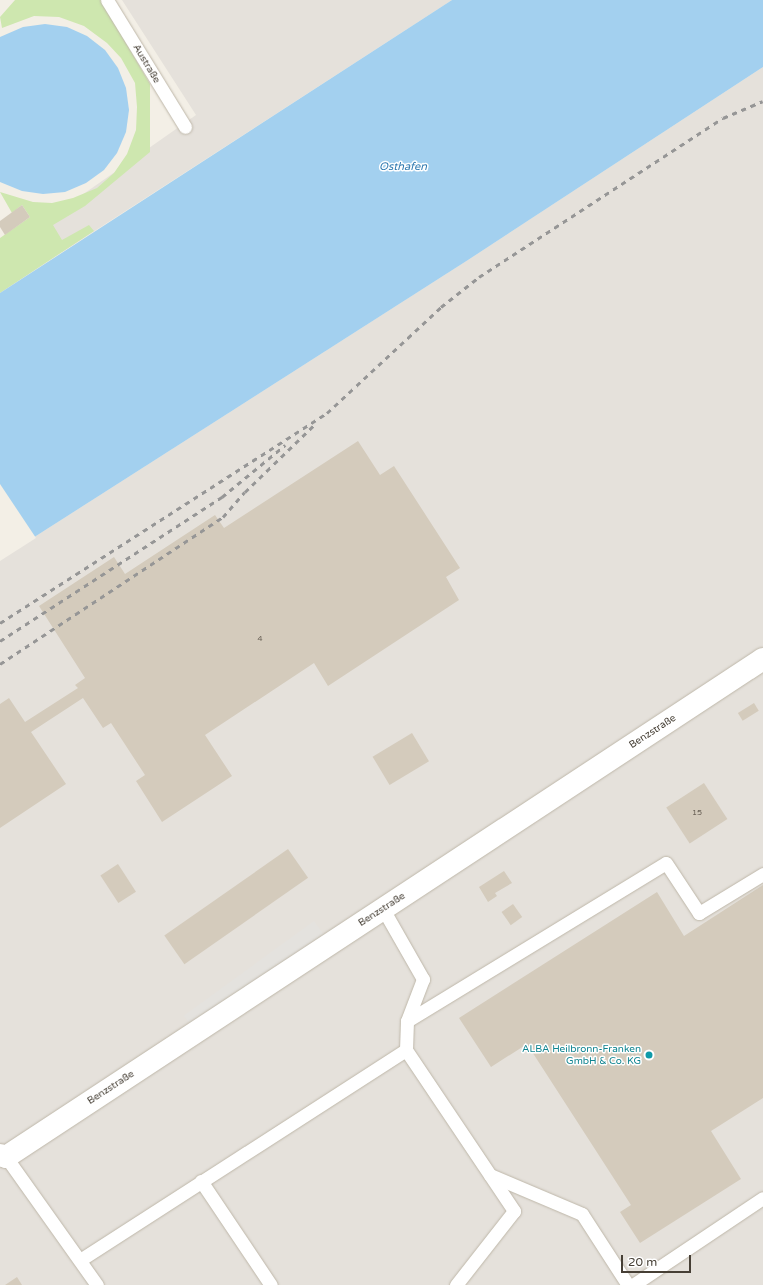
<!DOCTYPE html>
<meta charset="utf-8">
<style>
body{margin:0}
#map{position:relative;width:763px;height:1285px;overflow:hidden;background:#f3efe6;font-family:"Varela Round",sans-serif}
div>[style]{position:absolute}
.industrial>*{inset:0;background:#e5e1db}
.green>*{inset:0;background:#cee7af}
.parking>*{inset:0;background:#e4e2de;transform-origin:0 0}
.water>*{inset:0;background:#a3d0ef}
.pier>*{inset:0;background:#f3efe6}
.building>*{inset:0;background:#d4cbbc;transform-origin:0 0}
.roads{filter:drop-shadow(0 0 1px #beb7a9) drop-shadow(0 0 1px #beb7a9)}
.service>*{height:13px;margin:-6.5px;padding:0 6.5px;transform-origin:6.5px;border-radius:6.5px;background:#fff}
.minor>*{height:22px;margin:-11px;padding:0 11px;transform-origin:11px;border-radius:11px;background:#fff}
.rail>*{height:3px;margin-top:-1.5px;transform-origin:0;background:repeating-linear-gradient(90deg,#969696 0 5px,transparent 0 10px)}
.dots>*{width:11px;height:11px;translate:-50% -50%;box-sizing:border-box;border:2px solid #fff;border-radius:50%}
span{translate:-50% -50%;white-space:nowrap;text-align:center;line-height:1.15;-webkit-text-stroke:3px #fff;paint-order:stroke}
.number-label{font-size:8px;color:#6a6257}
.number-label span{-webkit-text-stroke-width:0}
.street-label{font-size:10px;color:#463f35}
.culture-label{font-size:10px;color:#0d838f}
.right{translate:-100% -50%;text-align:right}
.water-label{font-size:11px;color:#307ab0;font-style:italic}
.scale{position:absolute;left:621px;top:1255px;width:70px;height:18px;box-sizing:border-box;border:2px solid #463f35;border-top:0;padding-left:5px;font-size:12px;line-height:14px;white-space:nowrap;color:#463f35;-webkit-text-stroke:3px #fff;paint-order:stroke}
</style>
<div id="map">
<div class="industrial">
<i style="clip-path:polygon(122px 0,452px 0,62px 252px,45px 221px,196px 115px)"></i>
<i style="clip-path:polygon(763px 67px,763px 1285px,0 1285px,0 559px,468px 260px)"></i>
</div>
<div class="green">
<i style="clip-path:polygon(15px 0,101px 0,150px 84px,150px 152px,85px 206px,53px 225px,62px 240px,89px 225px,94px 231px,0 293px,0 238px,30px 217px,22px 205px,12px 213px,0 192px,33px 202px,52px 203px,73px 198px,97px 188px,114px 173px,127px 154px,136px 130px,137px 107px,135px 83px,121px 58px,107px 43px,84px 26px,59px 17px,34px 16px,2px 28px,0 17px)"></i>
</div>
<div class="parking">
<i style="left:314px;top:921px;width:17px;height:161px;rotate:54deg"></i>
</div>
<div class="water">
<i style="clip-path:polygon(452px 0,763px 0,763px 67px,468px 260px,0 559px,0 293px)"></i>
<i style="clip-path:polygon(45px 24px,67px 27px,87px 36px,105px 50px,118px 68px,126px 88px,129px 110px,126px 132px,117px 153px,104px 170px,86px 183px,65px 192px,43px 194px,22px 191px,0 182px,0 37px,23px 27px)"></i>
</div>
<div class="pier">
<i style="clip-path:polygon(0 484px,36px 538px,0 561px)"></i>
</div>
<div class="building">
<i style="clip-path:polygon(22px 205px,30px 217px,5px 235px,0 227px,0 221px)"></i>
<i style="clip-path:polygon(358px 441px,380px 475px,394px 466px,460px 568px,446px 577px,459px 600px,328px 686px,314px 663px,205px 735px,232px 776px,162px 822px,136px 781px,145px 775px,111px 723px,103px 728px,83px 698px,31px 732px,66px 784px,0 828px,0 704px,9px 698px,25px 722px,78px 688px,75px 685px,85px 678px,39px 606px,114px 557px,125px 574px,215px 515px,224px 528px)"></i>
<i style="left:754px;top:703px;width:9px;height:19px;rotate:58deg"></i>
<i style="left:412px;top:733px;width:33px;height:46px;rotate:59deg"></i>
<i style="left:704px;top:783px;width:43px;height:45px;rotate:57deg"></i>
<i style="left:288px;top:849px;width:35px;height:151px;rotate:55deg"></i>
<i style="left:118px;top:864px;width:33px;height:21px;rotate:57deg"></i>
<i style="clip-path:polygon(504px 871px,512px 883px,495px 893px,497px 896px,488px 902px,479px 887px)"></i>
<i style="clip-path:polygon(763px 885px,763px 1098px,711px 1131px,741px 1179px,640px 1243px,620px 1212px,631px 1205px,527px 1044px,491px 1067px,459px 1018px,657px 892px,684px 936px)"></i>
<i style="left:513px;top:904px;width:16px;height:14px;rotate:55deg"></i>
<i style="clip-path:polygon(17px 1277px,22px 1285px,5px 1285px)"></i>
</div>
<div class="roads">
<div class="service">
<i style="left:107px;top:0;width:149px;rotate:58.4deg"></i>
<i style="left:383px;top:909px;width:81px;rotate:60.3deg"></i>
<i style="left:423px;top:979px;width:45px;rotate:110.9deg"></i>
<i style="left:407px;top:1021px;width:29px;rotate:92deg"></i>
<i style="left:406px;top:1050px;width:194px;rotate:56.1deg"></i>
<i style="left:514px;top:1211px;width:94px;rotate:128.1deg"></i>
<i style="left:407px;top:1021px;width:303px;rotate:-31.4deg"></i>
<i style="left:666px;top:863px;width:60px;rotate:56.6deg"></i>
<i style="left:699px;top:913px;width:75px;rotate:-31.4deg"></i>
<i style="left:6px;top:1157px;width:157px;rotate:54.6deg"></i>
<i style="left:490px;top:1175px;width:100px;rotate:23deg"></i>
<i style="left:582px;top:1214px;width:85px;rotate:57.1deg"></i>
<i style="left:201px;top:1181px;width:125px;rotate:56.1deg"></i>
<i style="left:80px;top:1260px;width:388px;rotate:-32.8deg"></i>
<i style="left:633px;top:1285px;width:156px;rotate:-33.8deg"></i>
</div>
<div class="minor">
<i style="left:0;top:1155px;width:6px;rotate:18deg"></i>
<i style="left:6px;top:1157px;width:906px;rotate:-33.34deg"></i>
</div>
</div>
<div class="rail">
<i style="left:0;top:623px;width:389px;rotate:-32.7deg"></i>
<i style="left:327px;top:413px;width:156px;rotate:-42.9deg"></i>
<i style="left:441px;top:307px;width:48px;rotate:-38.3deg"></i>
<i style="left:479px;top:277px;width:291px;rotate:-33.1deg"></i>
<i style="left:723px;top:118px;width:43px;rotate:-23deg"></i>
<i style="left:0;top:641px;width:265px;rotate:-33deg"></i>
<i style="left:222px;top:497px;width:82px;rotate:-39.5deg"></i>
<i style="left:0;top:664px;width:267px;rotate:-33.4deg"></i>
<i style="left:223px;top:517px;width:33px;rotate:-49deg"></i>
<i style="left:245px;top:492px;width:95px;rotate:-44.1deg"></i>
</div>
<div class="dots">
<i style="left:649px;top:1055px;background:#0f9aa8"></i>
</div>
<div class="number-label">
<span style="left:260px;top:639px">4</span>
<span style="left:697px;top:813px">15</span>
</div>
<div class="street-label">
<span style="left:146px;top:64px;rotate:59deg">Austraße</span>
<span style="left:653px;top:732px;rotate:-33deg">Benzstraße</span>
<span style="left:382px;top:910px;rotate:-33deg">Benzstraße</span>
<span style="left:111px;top:1088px;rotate:-33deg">Benzstraße</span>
</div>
<div class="culture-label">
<span class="right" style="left:641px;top:1055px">ALBA Heilbronn-Franken<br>GmbH &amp; Co. KG</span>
</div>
<div class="water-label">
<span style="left:403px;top:167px">Osthafen</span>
</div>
<div class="scale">20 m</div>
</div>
